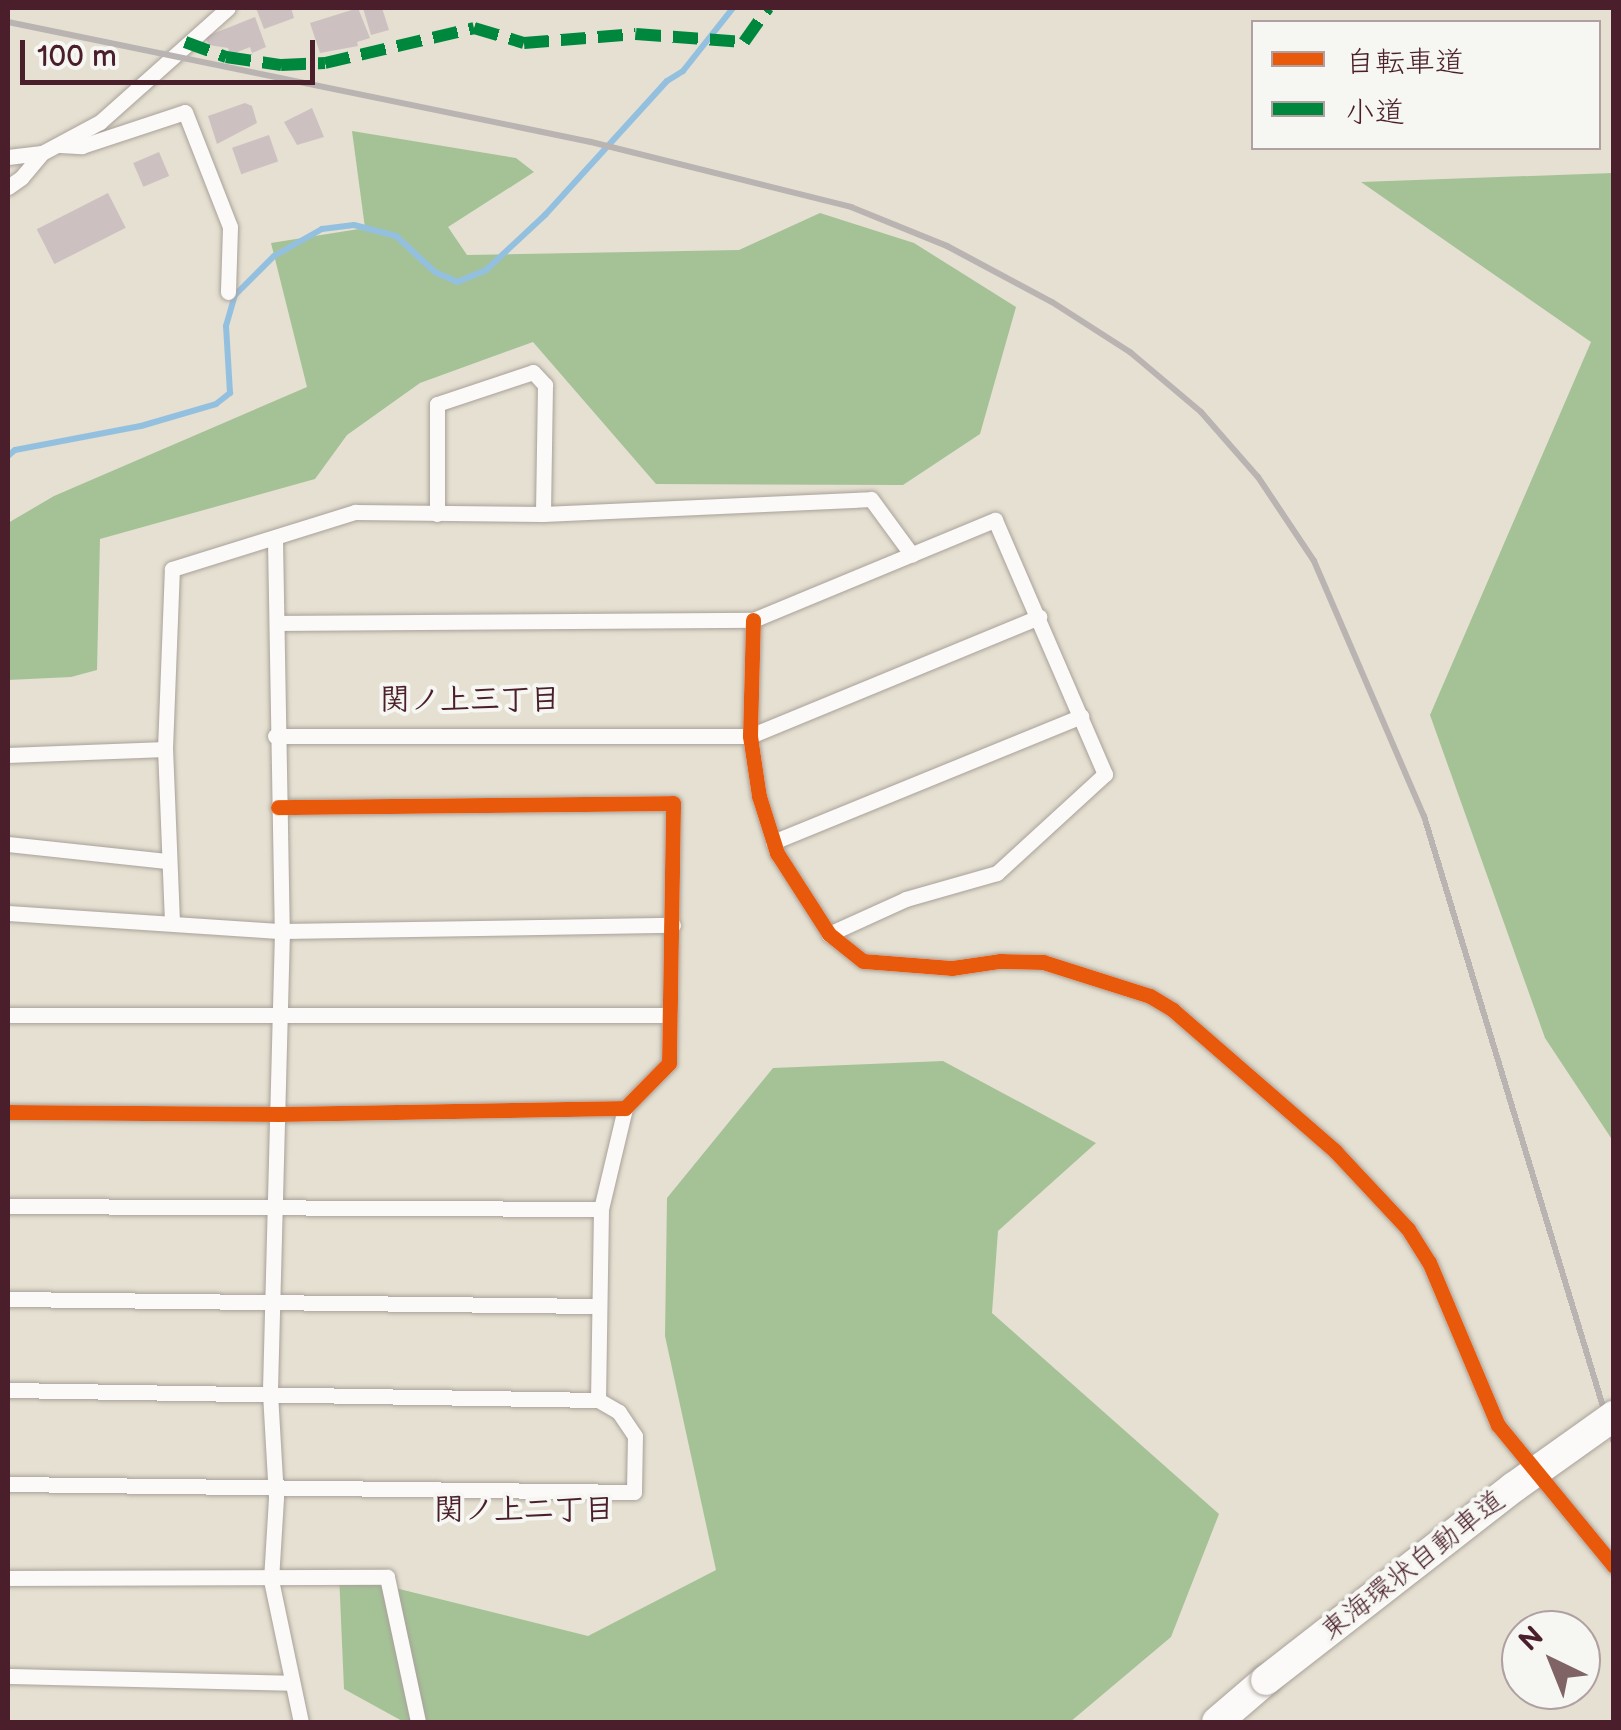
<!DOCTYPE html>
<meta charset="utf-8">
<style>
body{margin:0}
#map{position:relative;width:1621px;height:1730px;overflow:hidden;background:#e5e0d1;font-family:"Balsamiq Sans","Klee One",sans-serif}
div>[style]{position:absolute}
.forest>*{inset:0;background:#a5c297}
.stream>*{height:6px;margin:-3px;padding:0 3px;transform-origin:3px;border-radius:3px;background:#94c0e0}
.building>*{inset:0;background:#cdc0c1;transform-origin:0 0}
.roads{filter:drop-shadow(0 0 2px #a9a19a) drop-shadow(0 0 2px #a9a19a)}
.minor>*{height:15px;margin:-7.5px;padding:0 7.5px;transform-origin:7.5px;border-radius:7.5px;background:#fbfaf8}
.motorway>*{height:30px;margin:-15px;padding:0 15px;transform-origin:15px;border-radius:15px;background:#fbfaf8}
.rail>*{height:6px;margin:-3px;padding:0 3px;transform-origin:3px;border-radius:3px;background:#b9b3b2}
.bridges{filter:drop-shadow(0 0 2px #a9a19a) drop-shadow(0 0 2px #a9a19a)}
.motorway-bridge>*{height:30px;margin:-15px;padding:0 15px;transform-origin:15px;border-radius:15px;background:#fbfaf8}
.quiet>*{height:12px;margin-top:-6px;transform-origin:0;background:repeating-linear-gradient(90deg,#00873e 0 25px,transparent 0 37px)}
.cycleway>*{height:15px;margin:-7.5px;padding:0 7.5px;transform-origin:7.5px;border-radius:7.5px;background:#e8590c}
span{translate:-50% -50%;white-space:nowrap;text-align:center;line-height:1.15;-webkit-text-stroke:8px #f6f6f2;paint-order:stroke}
.street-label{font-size:28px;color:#4a1f2b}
.neighbourhood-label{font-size:30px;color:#4a1f2b;font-weight:700}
.frame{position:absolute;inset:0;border:10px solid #4a1f2b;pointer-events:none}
.legend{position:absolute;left:1251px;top:20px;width:350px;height:130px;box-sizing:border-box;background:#f6f6f2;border:2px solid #b1a0a2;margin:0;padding:12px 18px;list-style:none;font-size:30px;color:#4a1f2b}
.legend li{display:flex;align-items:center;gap:20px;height:50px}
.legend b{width:50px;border:2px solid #b1a0a2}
.north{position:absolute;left:1501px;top:1610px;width:100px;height:100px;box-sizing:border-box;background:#f6f6f2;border:2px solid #b1a0a2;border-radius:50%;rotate:317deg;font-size:28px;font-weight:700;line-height:40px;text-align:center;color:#4a1f2b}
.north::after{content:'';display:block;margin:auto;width:35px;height:45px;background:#806365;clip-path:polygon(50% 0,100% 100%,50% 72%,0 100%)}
.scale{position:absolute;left:20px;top:40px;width:295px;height:45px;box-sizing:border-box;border:5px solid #4a1f2b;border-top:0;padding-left:12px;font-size:30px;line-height:35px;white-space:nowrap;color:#4a1f2b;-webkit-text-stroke:8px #f6f6f2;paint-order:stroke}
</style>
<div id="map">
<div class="forest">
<i style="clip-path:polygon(352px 131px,516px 158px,534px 172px,448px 227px,467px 255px,739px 250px,820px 213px,914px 243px,1016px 307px,980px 434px,903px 485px,656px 484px,533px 342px,420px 383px,347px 435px,315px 479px,100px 539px,97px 670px,71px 677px,8px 680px,8px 523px,54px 496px,307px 387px,271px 243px,365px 228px)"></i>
<i style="clip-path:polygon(1613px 173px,1614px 173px,1613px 1141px,1545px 1038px,1430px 715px,1591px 342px,1361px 182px)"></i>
<i style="clip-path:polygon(943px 1061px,1096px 1143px,998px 1231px,992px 1313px,1219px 1514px,1171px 1637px,1070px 1722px,404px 1722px,344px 1689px,339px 1574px,588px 1636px,716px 1570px,665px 1336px,667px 1198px,773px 1068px)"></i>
</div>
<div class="stream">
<i style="left:8px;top:456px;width:9px;rotate:-41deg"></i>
<i style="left:15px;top:450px;width:128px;rotate:-10.8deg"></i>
<i style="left:141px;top:426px;width:78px;rotate:-16.3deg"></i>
<i style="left:216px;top:404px;width:18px;rotate:-38deg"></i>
<i style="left:230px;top:393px;width:67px;rotate:-93.4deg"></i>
<i style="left:226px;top:326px;width:32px;rotate:-74deg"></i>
<i style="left:235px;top:295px;width:55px;rotate:-45deg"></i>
<i style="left:274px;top:256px;width:55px;rotate:-29.4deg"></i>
<i style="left:322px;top:229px;width:32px;rotate:-7deg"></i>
<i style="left:354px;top:225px;width:43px;rotate:14.7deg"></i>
<i style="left:396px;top:236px;width:53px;rotate:42.7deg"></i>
<i style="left:435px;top:272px;width:24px;rotate:24deg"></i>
<i style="left:457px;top:282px;width:31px;rotate:-22deg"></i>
<i style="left:486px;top:270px;width:81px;rotate:-43deg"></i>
<i style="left:545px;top:215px;width:181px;rotate:-47.7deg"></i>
<i style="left:667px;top:81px;width:19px;rotate:-32deg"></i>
<i style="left:683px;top:71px;width:80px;rotate:-51.6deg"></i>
</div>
<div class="building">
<i style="clip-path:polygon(256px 8px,291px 8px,294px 18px,264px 29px)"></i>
<i style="clip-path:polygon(358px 8px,370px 38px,357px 42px,358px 46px,320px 53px,310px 23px)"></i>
<i style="clip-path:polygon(363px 8px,382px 8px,389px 30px,371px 35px)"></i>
<i style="clip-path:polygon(255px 17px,266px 47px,252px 53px,250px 47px,230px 55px,228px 48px,209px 45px,205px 37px)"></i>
<i style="clip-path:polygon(245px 103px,252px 106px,257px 123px,217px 144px,208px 116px)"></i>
<i style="clip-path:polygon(312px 108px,324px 137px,297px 145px,284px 122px)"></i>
<i style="left:269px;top:135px;width:28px;height:39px;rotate:71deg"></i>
<i style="left:159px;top:152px;width:26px;height:28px;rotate:67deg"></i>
<i style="left:108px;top:193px;width:39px;height:80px;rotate:63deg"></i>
</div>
<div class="roads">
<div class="minor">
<i style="left:60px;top:145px;width:22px;rotate:3deg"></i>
<i style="left:82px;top:146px;width:108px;rotate:-18.3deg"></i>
<i style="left:185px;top:112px;width:123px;rotate:68.6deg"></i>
<i style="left:230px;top:227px;width:65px;rotate:91.8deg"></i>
<i style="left:8px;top:157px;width:34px;rotate:-7deg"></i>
<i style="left:42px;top:153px;width:66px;rotate:-28.1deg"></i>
<i style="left:100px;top:122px;width:171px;rotate:-41.7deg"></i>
<i style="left:8px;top:187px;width:16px;rotate:-35deg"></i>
<i style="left:21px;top:178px;width:33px;rotate:-50deg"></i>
<i style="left:437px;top:514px;width:110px;rotate:-90deg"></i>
<i style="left:437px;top:404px;width:101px;rotate:-18.4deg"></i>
<i style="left:533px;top:372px;width:18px;rotate:47deg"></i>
<i style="left:545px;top:385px;width:129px;rotate:90.9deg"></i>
<i style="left:275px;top:540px;width:391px;rotate:89deg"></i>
<i style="left:282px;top:931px;width:462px;rotate:91.5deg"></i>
<i style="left:270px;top:1393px;width:105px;rotate:86.7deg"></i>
<i style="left:276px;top:1498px;width:82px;rotate:93.5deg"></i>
<i style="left:271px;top:1580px;width:145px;rotate:78.1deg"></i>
<i style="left:753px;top:620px;width:116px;rotate:91.5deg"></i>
<i style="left:750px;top:736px;width:61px;rotate:81.5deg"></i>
<i style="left:759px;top:796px;width:60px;rotate:72.5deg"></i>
<i style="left:777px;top:853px;width:96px;rotate:57.3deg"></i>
<i style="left:829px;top:934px;width:43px;rotate:38.5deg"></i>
<i style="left:863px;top:961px;width:89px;rotate:4.5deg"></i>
<i style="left:952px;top:968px;width:49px;rotate:-8.3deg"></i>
<i style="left:1000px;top:961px;width:43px;rotate:1.3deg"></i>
<i style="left:1043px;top:962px;width:112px;rotate:17.6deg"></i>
<i style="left:1150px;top:996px;width:27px;rotate:31deg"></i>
<i style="left:1173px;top:1010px;width:215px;rotate:41deg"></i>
<i style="left:1335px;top:1151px;width:107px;rotate:46.9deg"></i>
<i style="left:1408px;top:1229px;width:39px;rotate:58deg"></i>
<i style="left:1429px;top:1262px;width:177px;rotate:67.1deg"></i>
<i style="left:1498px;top:1425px;width:183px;rotate:50.6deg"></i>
<i style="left:279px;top:623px;width:474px;rotate:-0.4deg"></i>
<i style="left:753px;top:620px;width:262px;rotate:-22.5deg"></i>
<i style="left:995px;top:520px;width:277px;rotate:66.6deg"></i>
<i style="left:1105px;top:774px;width:147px;rotate:137.5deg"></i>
<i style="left:997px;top:873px;width:95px;rotate:164.1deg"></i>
<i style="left:906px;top:899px;width:85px;rotate:155.6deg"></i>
<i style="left:275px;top:736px;width:475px"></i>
<i style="left:750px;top:736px;width:313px;rotate:-22.4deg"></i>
<i style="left:8px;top:755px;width:157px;rotate:-2.2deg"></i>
<i style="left:773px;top:842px;width:333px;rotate:-22.2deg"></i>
<i style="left:8px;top:844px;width:159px;rotate:6.1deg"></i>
<i style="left:8px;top:913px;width:275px;rotate:3.8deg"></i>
<i style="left:282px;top:931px;width:391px;rotate:-0.9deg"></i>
<i style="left:172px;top:922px;width:173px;rotate:-92.3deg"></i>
<i style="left:165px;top:749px;width:180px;rotate:-87.8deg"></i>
<i style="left:172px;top:569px;width:192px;rotate:-17.3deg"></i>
<i style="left:355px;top:512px;width:188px;rotate:0.6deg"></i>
<i style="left:543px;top:514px;width:328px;rotate:-2.6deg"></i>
<i style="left:871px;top:499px;width:69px;rotate:53.8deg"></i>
<i style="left:8px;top:1015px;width:662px"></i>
<i style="left:8px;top:1112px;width:272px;rotate:0.4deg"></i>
<i style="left:280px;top:1114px;width:345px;rotate:-1deg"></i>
<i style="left:625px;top:1108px;width:63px;rotate:-45.6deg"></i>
<i style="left:669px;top:1063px;width:260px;rotate:-89.1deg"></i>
<i style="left:673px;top:803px;width:395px;rotate:179.4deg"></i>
<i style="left:8px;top:1206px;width:593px;rotate:0.29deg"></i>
<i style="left:8px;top:1299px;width:589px;rotate:0.68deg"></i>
<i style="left:8px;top:1390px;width:590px;rotate:0.97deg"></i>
<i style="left:598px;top:1400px;width:191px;rotate:-89.1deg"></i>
<i style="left:601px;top:1209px;width:104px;rotate:-76.6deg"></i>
<i style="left:8px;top:1484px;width:626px;rotate:0.73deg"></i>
<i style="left:634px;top:1492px;width:56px;rotate:-89deg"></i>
<i style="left:635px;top:1436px;width:29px;rotate:-124deg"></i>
<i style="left:619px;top:1412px;width:24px;rotate:-150deg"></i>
<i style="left:8px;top:1578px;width:379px;rotate:-0.2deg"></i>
<i style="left:387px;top:1577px;width:148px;rotate:77.9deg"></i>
<i style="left:8px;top:1676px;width:284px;rotate:1.4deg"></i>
</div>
<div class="motorway">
<i style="left:1217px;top:1722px;width:65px;rotate:-40.6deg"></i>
</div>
</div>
<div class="rail">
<i style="left:8px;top:22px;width:595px;rotate:11.63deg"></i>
<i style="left:591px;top:142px;width:268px;rotate:14deg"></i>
<i style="left:851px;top:207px;width:104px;rotate:22.1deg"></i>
<i style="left:947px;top:246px;width:119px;rotate:28.1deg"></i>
<i style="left:1052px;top:302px;width:93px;rotate:32.7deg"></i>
<i style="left:1130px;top:352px;width:93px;rotate:40.2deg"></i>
<i style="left:1201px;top:412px;width:86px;rotate:48.8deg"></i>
<i style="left:1258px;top:477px;width:101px;rotate:56.3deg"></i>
<i style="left:1314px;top:561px;width:278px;rotate:66.7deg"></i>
<i style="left:1424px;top:816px;width:655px;rotate:73.14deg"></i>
</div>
<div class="bridges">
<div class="motorway-bridge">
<i style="left:1266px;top:1680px;width:314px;rotate:-37.9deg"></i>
<i style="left:1514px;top:1487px;width:123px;rotate:-35.4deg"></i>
</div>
</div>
<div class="quiet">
<i style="left:185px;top:42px;width:44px;rotate:20.1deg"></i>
<i style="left:226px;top:57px;width:56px;rotate:8.3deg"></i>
<i style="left:281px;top:65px;width:44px;rotate:-2.6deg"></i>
<i style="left:325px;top:63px;width:153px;rotate:-13.2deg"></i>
<i style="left:474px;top:28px;width:52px;rotate:16.7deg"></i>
<i style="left:524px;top:43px;width:112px;rotate:-4.6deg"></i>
<i style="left:636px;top:34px;width:108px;rotate:4.2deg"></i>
<i style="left:744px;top:42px;width:42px;rotate:-54.8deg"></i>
</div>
<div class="cycleway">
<i style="left:753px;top:620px;width:116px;rotate:91.5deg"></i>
<i style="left:750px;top:736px;width:61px;rotate:81.5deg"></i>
<i style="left:759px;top:796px;width:60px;rotate:72.5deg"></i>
<i style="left:777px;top:853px;width:96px;rotate:57.3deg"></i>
<i style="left:829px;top:934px;width:43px;rotate:38.5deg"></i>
<i style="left:863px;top:961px;width:89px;rotate:4.5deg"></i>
<i style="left:952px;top:968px;width:49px;rotate:-8.3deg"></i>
<i style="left:1000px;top:961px;width:43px;rotate:1.3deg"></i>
<i style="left:1043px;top:962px;width:112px;rotate:17.6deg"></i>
<i style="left:1150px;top:996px;width:27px;rotate:31deg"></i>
<i style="left:1173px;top:1010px;width:215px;rotate:41deg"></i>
<i style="left:1335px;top:1151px;width:107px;rotate:46.9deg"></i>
<i style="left:1408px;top:1229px;width:39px;rotate:58deg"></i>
<i style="left:1429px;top:1262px;width:177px;rotate:67.1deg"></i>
<i style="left:1498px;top:1425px;width:183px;rotate:50.6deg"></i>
<i style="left:8px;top:1112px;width:272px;rotate:0.4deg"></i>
<i style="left:280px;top:1114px;width:345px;rotate:-1deg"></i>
<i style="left:625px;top:1108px;width:63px;rotate:-45.6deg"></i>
<i style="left:669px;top:1063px;width:260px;rotate:-89.1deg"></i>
<i style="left:673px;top:803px;width:395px;rotate:179.4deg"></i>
</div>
<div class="street-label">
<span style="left:1413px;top:1566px;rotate:-38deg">東海環状自動車道</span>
</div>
<div class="neighbourhood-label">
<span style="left:470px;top:700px">関ノ上三丁目</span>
<span style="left:524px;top:1510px">関ノ上二丁目</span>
</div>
<div class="frame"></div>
<ul class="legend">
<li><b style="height:12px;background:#e8590c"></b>自転車道</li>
<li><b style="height:12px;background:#00873e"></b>小道</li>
</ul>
<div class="north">N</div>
<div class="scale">100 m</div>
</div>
